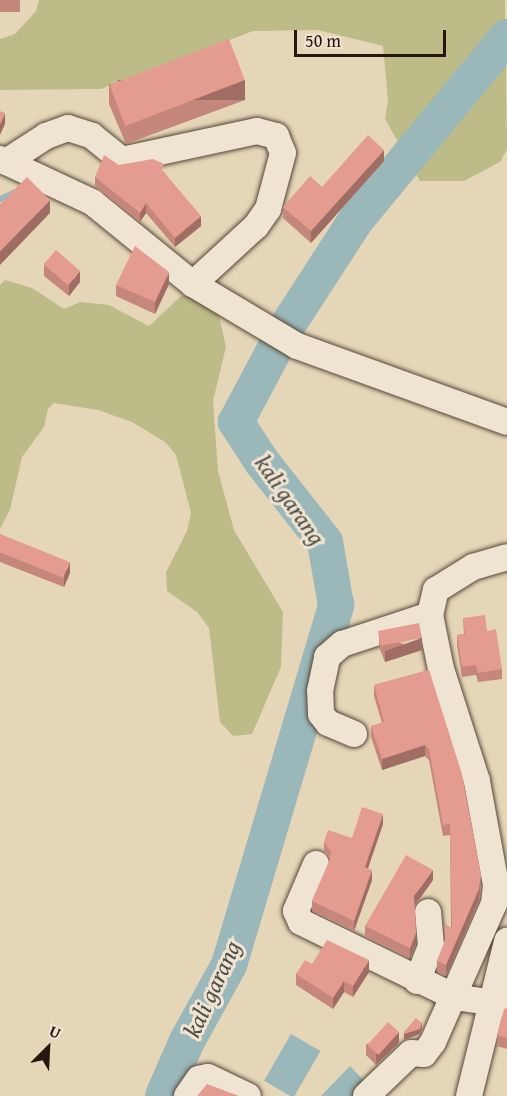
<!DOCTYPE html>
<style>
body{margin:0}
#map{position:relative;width:507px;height:1096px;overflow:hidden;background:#e6d6b8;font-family:"Gentium Book Plus",serif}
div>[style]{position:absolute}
.green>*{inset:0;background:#bdbc89}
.water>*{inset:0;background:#9ab7b9;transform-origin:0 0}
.stream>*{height:6px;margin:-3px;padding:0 3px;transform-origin:3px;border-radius:3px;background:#9ab7b9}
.river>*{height:36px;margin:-18px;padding:0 18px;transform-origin:18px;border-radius:18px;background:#9ab7b9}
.roads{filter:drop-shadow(0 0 2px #564737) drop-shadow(0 0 2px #564737)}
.minor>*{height:26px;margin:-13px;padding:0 13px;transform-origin:13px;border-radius:13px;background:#efe4d1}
.wall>*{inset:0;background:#c5867c;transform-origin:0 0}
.shaded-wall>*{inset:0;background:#a06d65;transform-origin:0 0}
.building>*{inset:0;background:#e59c90;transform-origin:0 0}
span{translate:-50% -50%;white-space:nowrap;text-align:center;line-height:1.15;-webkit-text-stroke:6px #efe4d1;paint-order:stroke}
.water-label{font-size:24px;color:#4f4f49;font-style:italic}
.north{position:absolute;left:18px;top:1018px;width:60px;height:60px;-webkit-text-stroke:4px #efe4d1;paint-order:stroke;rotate:24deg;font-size:16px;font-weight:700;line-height:24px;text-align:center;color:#26170c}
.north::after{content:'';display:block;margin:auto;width:21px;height:27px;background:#26170c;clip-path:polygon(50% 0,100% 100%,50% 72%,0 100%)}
.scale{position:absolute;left:294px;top:30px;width:152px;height:27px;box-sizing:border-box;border:3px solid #26170c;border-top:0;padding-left:8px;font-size:18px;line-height:21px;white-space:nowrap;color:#26170c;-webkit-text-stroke:4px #efe4d1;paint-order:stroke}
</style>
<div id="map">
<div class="green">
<i style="clip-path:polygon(39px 0,505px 0,507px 149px,500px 162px,464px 181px,420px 181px,385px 119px,388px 101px,383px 46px,318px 30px,253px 31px,101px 89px,0 90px,0 39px,15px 34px,36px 11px)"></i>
<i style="clip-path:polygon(5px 280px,32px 288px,64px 309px,80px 302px,109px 305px,149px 326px,181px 296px,190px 295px,218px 311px,226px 347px,213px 401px,218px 471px,234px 530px,283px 612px,281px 667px,252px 734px,233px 736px,220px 722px,209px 628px,197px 612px,167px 591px,166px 572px,187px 531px,191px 513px,176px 455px,165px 442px,132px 422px,98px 410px,54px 403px,48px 409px,44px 427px,22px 457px,10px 510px,0 529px,0 285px)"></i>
</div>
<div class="water">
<i style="left:291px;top:1034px;width:34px;height:54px;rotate:30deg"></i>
<i style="clip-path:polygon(350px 1066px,369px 1086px,354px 1096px,321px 1096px)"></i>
</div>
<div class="stream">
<i style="left:0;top:199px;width:17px;rotate:-24deg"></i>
</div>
<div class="river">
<i style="left:163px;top:1096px;width:60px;rotate:-66.4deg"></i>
<i style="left:187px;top:1041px;width:87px;rotate:-61.1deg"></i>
<i style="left:229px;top:965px;width:376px;rotate:-73.4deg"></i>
<i style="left:336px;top:605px;width:64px;rotate:-99.9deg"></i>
<i style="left:325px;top:542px;width:102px;rotate:-128.2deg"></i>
<i style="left:262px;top:462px;width:48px;rotate:-123deg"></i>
<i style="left:236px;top:422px;width:106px;rotate:-62deg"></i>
<i style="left:286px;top:328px;width:129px;rotate:-57.1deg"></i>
<i style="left:356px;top:220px;width:237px;rotate:-50.5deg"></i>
</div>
<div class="roads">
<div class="minor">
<i style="left:0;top:159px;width:102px;rotate:25.1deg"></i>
<i style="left:92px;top:202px;width:130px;rotate:39.1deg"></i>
<i style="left:193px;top:284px;width:121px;rotate:30.8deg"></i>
<i style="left:297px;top:346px;width:223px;rotate:19.9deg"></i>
<i style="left:6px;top:162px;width:48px;rotate:-33deg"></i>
<i style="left:46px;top:136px;width:23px;rotate:-20deg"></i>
<i style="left:68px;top:128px;width:25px;rotate:18deg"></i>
<i style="left:92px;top:136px;width:38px;rotate:39deg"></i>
<i style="left:122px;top:160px;width:138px;rotate:-12.1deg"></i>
<i style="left:257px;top:131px;width:20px;rotate:15deg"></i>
<i style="left:276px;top:136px;width:18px;rotate:68deg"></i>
<i style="left:283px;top:153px;width:58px;rotate:105deg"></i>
<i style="left:268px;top:209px;width:21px;rotate:125deg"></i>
<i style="left:256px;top:226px;width:86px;rotate:137.4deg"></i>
<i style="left:354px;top:734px;width:28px;rotate:-157deg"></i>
<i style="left:328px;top:723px;width:11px;rotate:-128deg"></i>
<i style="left:321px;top:714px;width:23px;rotate:-92deg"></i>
<i style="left:320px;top:691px;width:35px;rotate:-78deg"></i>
<i style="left:327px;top:657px;width:20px;rotate:-41deg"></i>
<i style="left:342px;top:644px;width:93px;rotate:-18.2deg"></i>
<i style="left:316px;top:864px;width:51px;rotate:113.1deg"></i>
<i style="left:296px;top:911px;width:12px;rotate:66deg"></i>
<i style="left:301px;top:922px;width:171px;rotate:26deg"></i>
<i style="left:455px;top:997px;width:53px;rotate:8.7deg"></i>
<i style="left:417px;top:981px;width:38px;rotate:-68deg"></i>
<i style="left:431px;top:946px;width:34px;rotate:-95deg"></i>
<i style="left:187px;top:1096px;width:21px;rotate:-55deg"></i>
<i style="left:199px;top:1079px;width:9px;rotate:-13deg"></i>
<i style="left:208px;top:1077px;width:44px;rotate:25.4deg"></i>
<i style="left:366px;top:1096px;width:62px;rotate:-43.7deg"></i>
<i style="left:411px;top:1053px;width:13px;rotate:4deg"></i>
<i style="left:424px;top:1054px;width:15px;rotate:-53deg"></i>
<i style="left:433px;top:1042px;width:151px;rotate:-66.2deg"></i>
<i style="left:494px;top:904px;width:19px;rotate:-84deg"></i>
<i style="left:496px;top:885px;width:106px;rotate:-100.4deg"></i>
<i style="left:477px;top:781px;width:118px;rotate:-107.8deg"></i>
<i style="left:441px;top:669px;width:55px;rotate:-101.5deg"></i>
<i style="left:430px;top:615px;width:26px;rotate:-77deg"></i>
<i style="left:436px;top:590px;width:44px;rotate:-31.9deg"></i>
<i style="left:473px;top:567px;width:35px;rotate:-16deg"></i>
<i style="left:469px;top:1096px;width:160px;rotate:-76.2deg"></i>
</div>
</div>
<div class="wall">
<i style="left:0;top:0;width:20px;height:12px"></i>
<i style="clip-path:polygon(109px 84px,245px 100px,126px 144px,109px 104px)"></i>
<i style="clip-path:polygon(384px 161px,311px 243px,283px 218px,283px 207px,322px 187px)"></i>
<i style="clip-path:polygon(119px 165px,164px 172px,201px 226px,175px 247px,146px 213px,140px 222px,95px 187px,95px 177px)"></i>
<i style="clip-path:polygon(44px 265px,80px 282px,69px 296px,44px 276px)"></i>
<i style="clip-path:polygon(169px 284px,155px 314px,116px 296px,116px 285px)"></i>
<i style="clip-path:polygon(0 534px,70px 573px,64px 587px,0 562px)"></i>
<i style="clip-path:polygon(463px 618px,487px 631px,502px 669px,502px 679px,478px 682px,476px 675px,462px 677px,457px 645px,457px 635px,464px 634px)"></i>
<i style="clip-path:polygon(379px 636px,422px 650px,385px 662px,379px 647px)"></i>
<i style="clip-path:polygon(429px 670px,481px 886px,479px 900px,446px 976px,437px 972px,437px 961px,451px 928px,450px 835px,443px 836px,429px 760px,425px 756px,382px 770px,371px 737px,371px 726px,382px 723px,374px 696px,374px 685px)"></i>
<i style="clip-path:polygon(383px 824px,368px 868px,372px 880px,354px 931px,312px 911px,312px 901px,330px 860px,324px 852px,324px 842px,352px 838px)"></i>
<i style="clip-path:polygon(433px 880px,415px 906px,416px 944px,410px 958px,365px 937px,365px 926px)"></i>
<i style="clip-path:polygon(312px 964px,369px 972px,353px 997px,344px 992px,333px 1009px,296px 985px,296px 974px)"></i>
<i style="clip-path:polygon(507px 1008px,507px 1049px,497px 1046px,497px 1035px)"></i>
<i style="clip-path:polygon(399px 1043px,376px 1065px,366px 1055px,366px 1044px)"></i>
</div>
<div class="shaded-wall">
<i style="left:245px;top:80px;width:20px;height:127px;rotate:90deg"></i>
<i style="clip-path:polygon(5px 113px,5px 124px,0 135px,0 124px)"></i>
<i style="clip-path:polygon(384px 150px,384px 161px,311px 243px,311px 231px)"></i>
<i style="clip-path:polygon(50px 200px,50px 213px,0 265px,0 251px)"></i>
<i style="clip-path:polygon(146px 203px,146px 213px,140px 222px,140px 213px)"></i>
<i style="clip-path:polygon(201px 216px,201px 226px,175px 247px,175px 238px)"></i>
<i style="clip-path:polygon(80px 271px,80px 282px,69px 296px,69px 285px)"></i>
<i style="clip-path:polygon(169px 272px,169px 284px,155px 314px,155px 302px)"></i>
<i style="clip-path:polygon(70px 562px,70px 573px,64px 587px,64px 576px)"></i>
<i style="clip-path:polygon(422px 638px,422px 650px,385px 662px,385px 651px)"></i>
<i style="clip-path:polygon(425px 745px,425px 756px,382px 770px,382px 759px)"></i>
<i style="clip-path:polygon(383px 814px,383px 824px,365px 877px,365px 867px)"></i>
<i style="clip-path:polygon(372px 870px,372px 880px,354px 931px,354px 921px)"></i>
<i style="clip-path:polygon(433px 870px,433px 880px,414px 906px,414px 896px)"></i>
<i style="clip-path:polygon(481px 875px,479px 900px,446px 976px,446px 965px)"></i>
<i style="clip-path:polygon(416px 933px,416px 944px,410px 958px,410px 948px)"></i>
<i style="clip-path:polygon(369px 960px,369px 972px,353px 997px,353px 986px)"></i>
<i style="clip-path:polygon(344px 981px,344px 992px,333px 1009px,333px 998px)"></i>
<i style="clip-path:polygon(422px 1023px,422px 1029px,420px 1034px,404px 1040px,404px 1034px)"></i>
<i style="clip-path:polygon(399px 1032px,399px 1043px,376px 1065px,376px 1054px)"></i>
</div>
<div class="building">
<i style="left:229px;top:39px;width:44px;height:128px;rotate:69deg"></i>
<i style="clip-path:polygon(0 111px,5px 113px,0 124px)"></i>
<i style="clip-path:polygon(368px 135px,384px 150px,311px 231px,283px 207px,310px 176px,322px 187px)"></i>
<i style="clip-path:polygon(104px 155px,119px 165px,153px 159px,164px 164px,162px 170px,201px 216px,175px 238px,146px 203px,140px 213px,95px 177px)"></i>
<i style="clip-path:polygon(27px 177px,50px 200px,0 251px,0 204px)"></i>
<i style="clip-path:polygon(135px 246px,169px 272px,155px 302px,116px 285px)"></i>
<i style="left:56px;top:250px;width:32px;height:19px;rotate:41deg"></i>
<i style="left:0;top:534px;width:75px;height:17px;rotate:22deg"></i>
<i style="clip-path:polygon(485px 615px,487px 631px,496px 629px,502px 669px,478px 673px,476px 665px,462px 667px,457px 635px,465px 634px,463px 618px)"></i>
<i style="left:419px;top:623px;width:15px;height:42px;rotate:79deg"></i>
<i style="clip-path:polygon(429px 670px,462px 774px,481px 875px,479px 889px,446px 965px,437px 961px,445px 940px,445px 924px,452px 928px,450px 824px,443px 825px,429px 749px,425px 745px,382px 759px,371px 726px,384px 722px,374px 685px)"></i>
<i style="clip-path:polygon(362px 807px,383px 814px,365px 867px,372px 870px,354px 921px,312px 901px,330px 859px,331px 852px,324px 842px,328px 830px,352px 838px)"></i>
<i style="clip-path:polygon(406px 855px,433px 870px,414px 896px,416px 933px,410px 948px,365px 926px)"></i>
<i style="clip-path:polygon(327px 940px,369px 960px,353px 986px,344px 981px,333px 998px,296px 974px,305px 960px,312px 964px)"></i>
<i style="clip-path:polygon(507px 1008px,507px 1038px,497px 1035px,504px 1009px)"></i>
<i style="clip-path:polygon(416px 1018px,422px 1023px,420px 1029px,404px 1034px,403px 1033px)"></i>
<i style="left:388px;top:1022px;width:15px;height:31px;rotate:42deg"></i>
<i style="clip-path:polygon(207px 1084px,239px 1096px,197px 1096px)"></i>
</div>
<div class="water-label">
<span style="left:290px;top:500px;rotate:55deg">kali garang</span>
<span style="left:212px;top:989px;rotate:-65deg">kali garang</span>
</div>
<div class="north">U</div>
<div class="scale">50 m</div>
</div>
